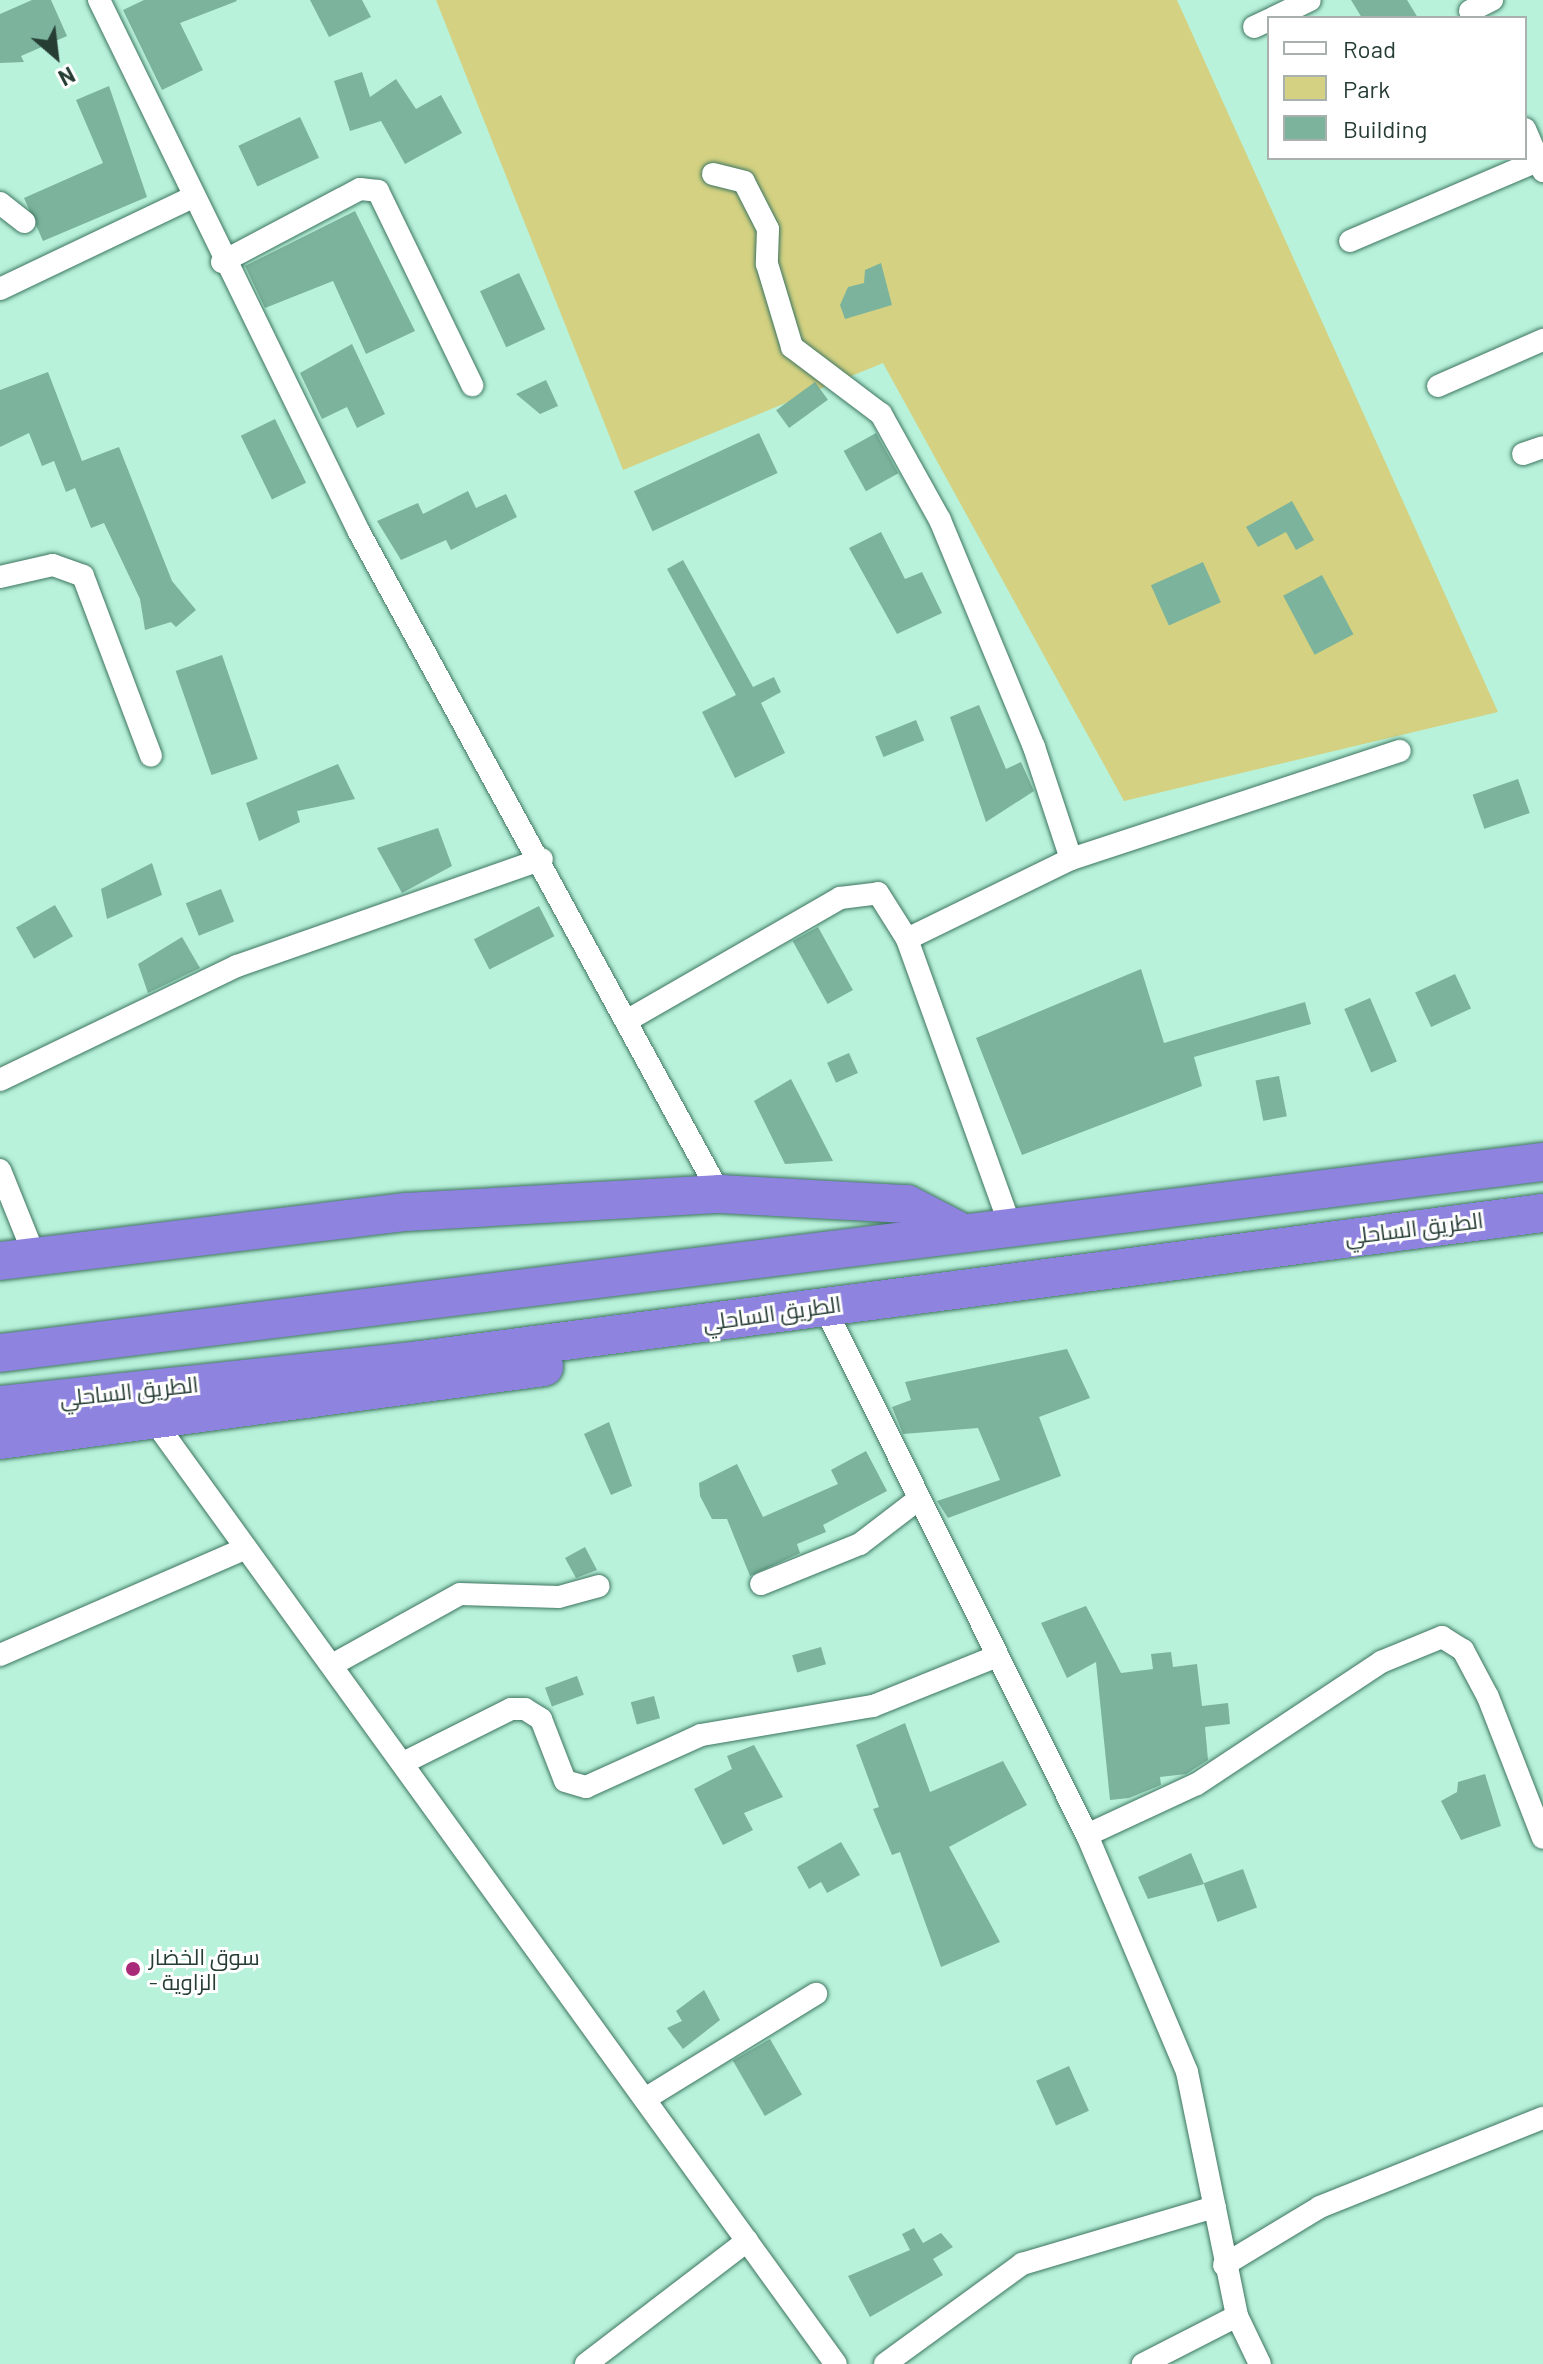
<!DOCTYPE html>
<meta charset="utf-8">
<style>
body{margin:0}
#map{position:relative;width:1543px;height:2364px;overflow:hidden;background:#b8f2da;font-family:Barlow,Cairo,sans-serif}
div>[style]{position:absolute}
.green>*{inset:0;background:#d4d282}
.building>*{inset:0;background:#7bb39c;transform-origin:0 0}
.roads{filter:drop-shadow(0 0 2px #3e7560) drop-shadow(0 0 2px #3e7560)}
.street>*{height:22px;margin:-11px;padding:0 11px;transform-origin:11px;border-radius:11px;background:#fff}
.highway>*{height:38px;margin:-19px;padding:0 19px;transform-origin:19px;border-radius:19px;background:#8e83de}
.dots>*{width:22px;height:22px;translate:-50% -50%;box-sizing:border-box;border:4px solid #fff;border-radius:50%}
span{translate:-50% -50%;white-space:nowrap;text-align:center;line-height:1.15;-webkit-text-stroke:6px #fff;paint-order:stroke}
.street-label{font-size:22px;color:#263d34}
.poi-label{font-size:22px;color:#263d34}
.left{translate:0 -50%;text-align:left}
.legend{position:absolute;left:1267px;top:16px;width:260px;height:144px;box-sizing:border-box;background:#fff;border:2px solid #a8b1ae;margin:0;padding:10px 14px;list-style:none;font-size:24px;color:#263d34}
.legend li{display:flex;align-items:center;gap:16px;height:40px}
.legend b{width:40px;border:2px solid #a8b1ae}
.north{position:absolute;left:16px;top:16px;width:80px;height:80px;-webkit-text-stroke:6px #fff;paint-order:stroke;rotate:152deg;font-size:22px;font-weight:700;line-height:32px;text-align:center;color:#263d34}
.north::after{content:'';display:block;margin:auto;width:28px;height:36px;background:#263d34;clip-path:polygon(50% 0,100% 100%,50% 72%,0 100%)}
</style>
<div id="map">
<div class="green">
<i style="clip-path:polygon(436px 0,1177px 0,1498px 712px,1124px 801px,883px 363px,623px 470px)"></i>
</div>
<div class="building">
<i style="clip-path:polygon(32px 0,51px 0,67px 36px,21px 56px,24px 62px,0 63px,0 14px)"></i>
<i style="clip-path:polygon(144px 0,236px 0,237px 1px,180px 23px,203px 70px,162px 90px,123px 10px)"></i>
<i style="clip-path:polygon(310px 0,362px 0,371px 17px,329px 37px)"></i>
<i style="clip-path:polygon(1351px 0,1407px 0,1418px 18px,1362px 18px)"></i>
<i style="clip-path:polygon(362px 72px,370px 97px,396px 79px,416px 109px,441px 95px,462px 133px,405px 164px,381px 121px,350px 131px,334px 81px)"></i>
<i style="clip-path:polygon(109px 86px,147px 197px,43px 241px,24px 198px,103px 163px,76px 100px)"></i>
<i style="left:300px;top:117px;width:45px;height:68px;rotate:65deg"></i>
<i style="clip-path:polygon(355px 211px,415px 331px,366px 354px,333px 281px,265px 308px,245px 266px)"></i>
<i style="clip-path:polygon(881px 263px,892px 305px,845px 319px,840px 305px,848px 287px,864px 283px,865px 270px)"></i>
<i style="left:519px;top:273px;width:62px;height:43px;rotate:65deg"></i>
<i style="clip-path:polygon(352px 344px,385px 414px,357px 428px,347px 407px,322px 419px,300px 373px)"></i>
<i style="clip-path:polygon(48px 372px,82px 461px,119px 447px,172px 581px,196px 610px,176px 627px,171px 622px,145px 630px,140px 599px,104px 523px,91px 528px,75px 488px,66px 492px,54px 461px,42px 466px,29px 433px,0 447px,0 390px)"></i>
<i style="clip-path:polygon(546px 380px,558px 406px,540px 414px,516px 394px)"></i>
<i style="left:815px;top:382px;width:22px;height:48px;rotate:54deg"></i>
<i style="left:275px;top:419px;width:71px;height:38px;rotate:64deg"></i>
<i style="left:759px;top:433px;width:44px;height:138px;rotate:65deg"></i>
<i style="left:876px;top:433px;width:46px;height:37px;rotate:61deg"></i>
<i style="clip-path:polygon(468px 491px,476px 508px,506px 494px,517px 517px,451px 550px,446px 540px,401px 560px,377px 521px,418px 503px,423px 514px)"></i>
<i style="clip-path:polygon(1292px 501px,1314px 540px,1296px 550px,1286px 532px,1258px 547px,1246px 527px)"></i>
<i style="clip-path:polygon(881px 532px,905px 579px,922px 572px,942px 613px,897px 634px,849px 548px)"></i>
<i style="clip-path:polygon(683px 560px,753px 687px,774px 677px,781px 692px,761px 703px,785px 753px,735px 778px,702px 712px,736px 695px,667px 569px)"></i>
<i style="left:1203px;top:562px;width:44px;height:57px;rotate:66deg"></i>
<i style="left:1322px;top:575px;width:67px;height:44px;rotate:62deg"></i>
<i style="left:222px;top:655px;width:110px;height:49px;rotate:71deg"></i>
<i style="clip-path:polygon(979px 705px,1006px 769px,1021px 762px,1034px 791px,986px 822px,950px 717px)"></i>
<i style="left:916px;top:720px;width:22px;height:44px;rotate:68deg"></i>
<i style="clip-path:polygon(338px 764px,355px 799px,297px 811px,300px 822px,259px 841px,246px 803px)"></i>
<i style="left:1518px;top:779px;width:36px;height:48px;rotate:71deg"></i>
<i style="clip-path:polygon(438px 828px,452px 866px,402px 893px,377px 848px)"></i>
<i style="clip-path:polygon(152px 863px,162px 895px,107px 919px,101px 889px)"></i>
<i style="left:221px;top:889px;width:35px;height:38px;rotate:68deg"></i>
<i style="left:55px;top:905px;width:36px;height:45px;rotate:60deg"></i>
<i style="left:539px;top:906px;width:34px;height:73px;rotate:63deg"></i>
<i style="left:818px;top:927px;width:72px;height:29px;rotate:61deg"></i>
<i style="clip-path:polygon(182px 937px,200px 968px,148px 993px,138px 964px)"></i>
<i style="clip-path:polygon(1141px 969px,1164px 1043px,1305px 1002px,1311px 1024px,1194px 1057px,1202px 1086px,1022px 1155px,976px 1038px)"></i>
<i style="left:1455px;top:974px;width:38px;height:44px;rotate:65deg"></i>
<i style="left:1370px;top:998px;width:69px;height:28px;rotate:67deg"></i>
<i style="left:849px;top:1053px;width:22px;height:24px;rotate:66deg"></i>
<i style="left:1279px;top:1076px;width:41px;height:24px;rotate:79deg"></i>
<i style="clip-path:polygon(791px 1079px,833px 1161px,785px 1164px,754px 1101px)"></i>
<i style="clip-path:polygon(1067px 1349px,1090px 1398px,1039px 1417px,1061px 1476px,948px 1518px,937px 1501px,1000px 1480px,978px 1428px,903px 1434px,892px 1407px,911px 1400px,905px 1382px)"></i>
<i style="clip-path:polygon(609px 1422px,632px 1486px,611px 1495px,584px 1434px)"></i>
<i style="clip-path:polygon(866px 1451px,887px 1491px,823px 1525px,826px 1532px,797px 1544px,800px 1553px,750px 1576px,727px 1519px,712px 1519px,700px 1496px,699px 1483px,737px 1464px,763px 1517px,838px 1484px,831px 1470px)"></i>
<i style="clip-path:polygon(585px 1547px,597px 1570px,576px 1578px,565px 1558px)"></i>
<i style="clip-path:polygon(1086px 1606px,1121px 1673px,1153px 1669px,1151px 1654px,1171px 1652px,1173px 1667px,1197px 1664px,1202px 1706px,1228px 1703px,1230px 1724px,1205px 1727px,1208px 1760px,1186px 1774px,1160px 1777px,1161px 1785px,1129px 1798px,1110px 1800px,1096px 1662px,1067px 1678px,1041px 1623px)"></i>
<i style="left:821px;top:1647px;width:18px;height:30px;rotate:74deg"></i>
<i style="left:577px;top:1676px;width:20px;height:34px;rotate:70deg"></i>
<i style="left:654px;top:1696px;width:23px;height:24px;rotate:75deg"></i>
<i style="clip-path:polygon(905px 1723px,930px 1792px,1003px 1761px,1027px 1805px,949px 1847px,1000px 1942px,941px 1967px,900px 1852px,892px 1855px,873px 1809px,879px 1807px,856px 1745px)"></i>
<i style="clip-path:polygon(754px 1745px,783px 1797px,744px 1813px,753px 1830px,723px 1845px,694px 1789px,732px 1769px,727px 1756px)"></i>
<i style="clip-path:polygon(1485px 1774px,1501px 1826px,1461px 1840px,1441px 1801px,1457px 1792px,1458px 1782px)"></i>
<i style="clip-path:polygon(841px 1842px,860px 1875px,827px 1893px,821px 1882px,809px 1889px,797px 1867px)"></i>
<i style="clip-path:polygon(1191px 1853px,1204px 1884px,1148px 1899px,1138px 1877px)"></i>
<i style="left:1243px;top:1869px;width:41px;height:42px;rotate:70deg"></i>
<i style="clip-path:polygon(704px 1990px,720px 2020px,683px 2049px,667px 2028px,682px 2021px,676px 2011px)"></i>
<i style="left:770px;top:2039px;width:64px;height:43px;rotate:60deg"></i>
<i style="left:1069px;top:2066px;width:49px;height:36px;rotate:66deg"></i>
<i style="clip-path:polygon(914px 2228px,923px 2243px,941px 2233px,953px 2247px,933px 2259px,943px 2275px,870px 2317px,848px 2276px,910px 2250px,902px 2234px)"></i>
</div>
<div class="roads">
<div class="street">
<i style="left:99px;top:0;width:592px;rotate:63.95deg"></i>
<i style="left:359px;top:532px;width:754px;rotate:61.4deg"></i>
<i style="left:1470px;top:11px;width:25px;rotate:-27deg"></i>
<i style="left:1273px;top:18px;width:41px;rotate:-25.9deg"></i>
<i style="left:1254px;top:27px;width:17px;rotate:-25deg"></i>
<i style="left:1525px;top:129px;width:46px;rotate:66.8deg"></i>
<i style="left:713px;top:174px;width:32px;rotate:14deg"></i>
<i style="left:744px;top:182px;width:53px;rotate:62.9deg"></i>
<i style="left:768px;top:229px;width:35px;rotate:92deg"></i>
<i style="left:767px;top:264px;width:87px;rotate:73.2deg"></i>
<i style="left:792px;top:347px;width:111px;rotate:37deg"></i>
<i style="left:881px;top:414px;width:121px;rotate:60.9deg"></i>
<i style="left:940px;top:520px;width:246px;rotate:67.5deg"></i>
<i style="left:1034px;top:747px;width:118px;rotate:71.7deg"></i>
<i style="left:0;top:203px;width:31px;rotate:38deg"></i>
<i style="left:1350px;top:241px;width:204px;rotate:-23.1deg"></i>
<i style="left:222px;top:262px;width:156px;rotate:-27.9deg"></i>
<i style="left:360px;top:189px;width:18px;rotate:6deg"></i>
<i style="left:378px;top:191px;width:216px;rotate:64.1deg"></i>
<i style="left:0;top:289px;width:214px;rotate:-25.5deg"></i>
<i style="left:1438px;top:386px;width:115px;rotate:-23.7deg"></i>
<i style="left:1523px;top:454px;width:21px;rotate:-19deg"></i>
<i style="left:0;top:577px;width:54px;rotate:-12.8deg"></i>
<i style="left:53px;top:565px;width:32px;rotate:20deg"></i>
<i style="left:83px;top:576px;width:192px;rotate:69.3deg"></i>
<i style="left:907px;top:939px;width:182px;rotate:-26deg"></i>
<i style="left:1071px;top:859px;width:346px;rotate:-18.2deg"></i>
<i style="left:628px;top:1020px;width:245px;rotate:-29.9deg"></i>
<i style="left:840px;top:898px;width:38px;rotate:-7deg"></i>
<i style="left:878px;top:893px;width:54px;rotate:57.8deg"></i>
<i style="left:907px;top:939px;width:302px;rotate:70.2deg"></i>
<i style="left:0;top:1080px;width:263px;rotate:-25.7deg"></i>
<i style="left:237px;top:966px;width:323px;rotate:-19.3deg"></i>
<i style="left:0;top:1170px;width:94px;rotate:68.1deg"></i>
<i style="left:824px;top:1306px;width:591px;rotate:63.57deg"></i>
<i style="left:1087px;top:1835px;width:257px;rotate:67.1deg"></i>
<i style="left:1187px;top:2072px;width:249px;rotate:78.4deg"></i>
<i style="left:1237px;top:2316px;width:106px;rotate:152.9deg"></i>
<i style="left:155px;top:1422px;width:1162px;rotate:54.14deg"></i>
<i style="left:761px;top:1584px;width:107px;rotate:-22deg"></i>
<i style="left:860px;top:1544px;width:69px;rotate:-37.4deg"></i>
<i style="left:0;top:1655px;width:266px;rotate:-23.5deg"></i>
<i style="left:332px;top:1665px;width:146px;rotate:-29deg"></i>
<i style="left:460px;top:1594px;width:99px;rotate:1.7deg"></i>
<i style="left:559px;top:1597px;width:41px;rotate:-15.4deg"></i>
<i style="left:407px;top:1761px;width:116px;rotate:-26.6deg"></i>
<i style="left:511px;top:1709px;width:14px"></i>
<i style="left:525px;top:1709px;width:19px;rotate:32deg"></i>
<i style="left:541px;top:1719px;width:66px;rotate:68.8deg"></i>
<i style="left:565px;top:1781px;width:22px;rotate:16deg"></i>
<i style="left:586px;top:1787px;width:126px;rotate:-24.3deg"></i>
<i style="left:701px;top:1735px;width:174px;rotate:-9.6deg"></i>
<i style="left:873px;top:1706px;width:131px;rotate:-21.9deg"></i>
<i style="left:1087px;top:1835px;width:121px;rotate:-24.9deg"></i>
<i style="left:1197px;top:1784px;width:221px;rotate:-33.5deg"></i>
<i style="left:1381px;top:1662px;width:66px;rotate:-22.3deg"></i>
<i style="left:1442px;top:1637px;width:25px;rotate:32deg"></i>
<i style="left:1463px;top:1650px;width:53px;rotate:62deg"></i>
<i style="left:1488px;top:1697px;width:151px;rotate:68.7deg"></i>
<i style="left:645px;top:2099px;width:201px;rotate:-31.6deg"></i>
<i style="left:1224px;top:2265px;width:112px;rotate:-31.1deg"></i>
<i style="left:1320px;top:2207px;width:240px;rotate:-21.8deg"></i>
<i style="left:1237px;top:2316px;width:53px;rotate:64.4deg"></i>
<i style="left:586px;top:2364px;width:203px;rotate:-37.4deg"></i>
<i style="left:885px;top:2364px;width:170px;rotate:-36.1deg"></i>
<i style="left:1022px;top:2264px;width:201px;rotate:-16.5deg"></i>
</div>
<div class="highway">
<i style="left:0;top:1261px;width:409px;rotate:-6.9deg"></i>
<i style="left:406px;top:1212px;width:315px;rotate:-3.3deg"></i>
<i style="left:720px;top:1194px;width:187px;rotate:3.1deg"></i>
<i style="left:907px;top:1204px;width:56px;rotate:27.5deg"></i>
<i style="left:0;top:1353px;width:1555px;rotate:-7.06deg"></i>
<i style="left:0;top:1405px;width:422px;rotate:-6.1deg"></i>
<i style="left:420px;top:1360px;width:1133px;rotate:-7.46deg"></i>
<i style="left:0;top:1440px;width:549px;rotate:-7.64deg"></i>
</div>
</div>
<div class="dots">
<i style="left:133px;top:1969px;background:#a92a79"></i>
</div>
<div class="street-label">
<span style="left:1414px;top:1228px;rotate:-7deg">الطريق الساحلي</span>
<span style="left:772px;top:1313px;rotate:-8deg">الطريق الساحلي</span>
<span style="left:129px;top:1391px;rotate:-6deg">الطريق الساحلي</span>
</div>
<div class="poi-label">
<span class="left" style="left:149px;top:1969px">سوق الخضار<br>- الزاوية</span>
</div>
<ul class="legend">
<li><b style="height:10px;background:#fff"></b>Road</li>
<li><b style="height:22px;background:#d4d282"></b>Park</li>
<li><b style="height:22px;background:#7bb39c"></b>Building</li>
</ul>
<div class="north">N</div>
</div>
